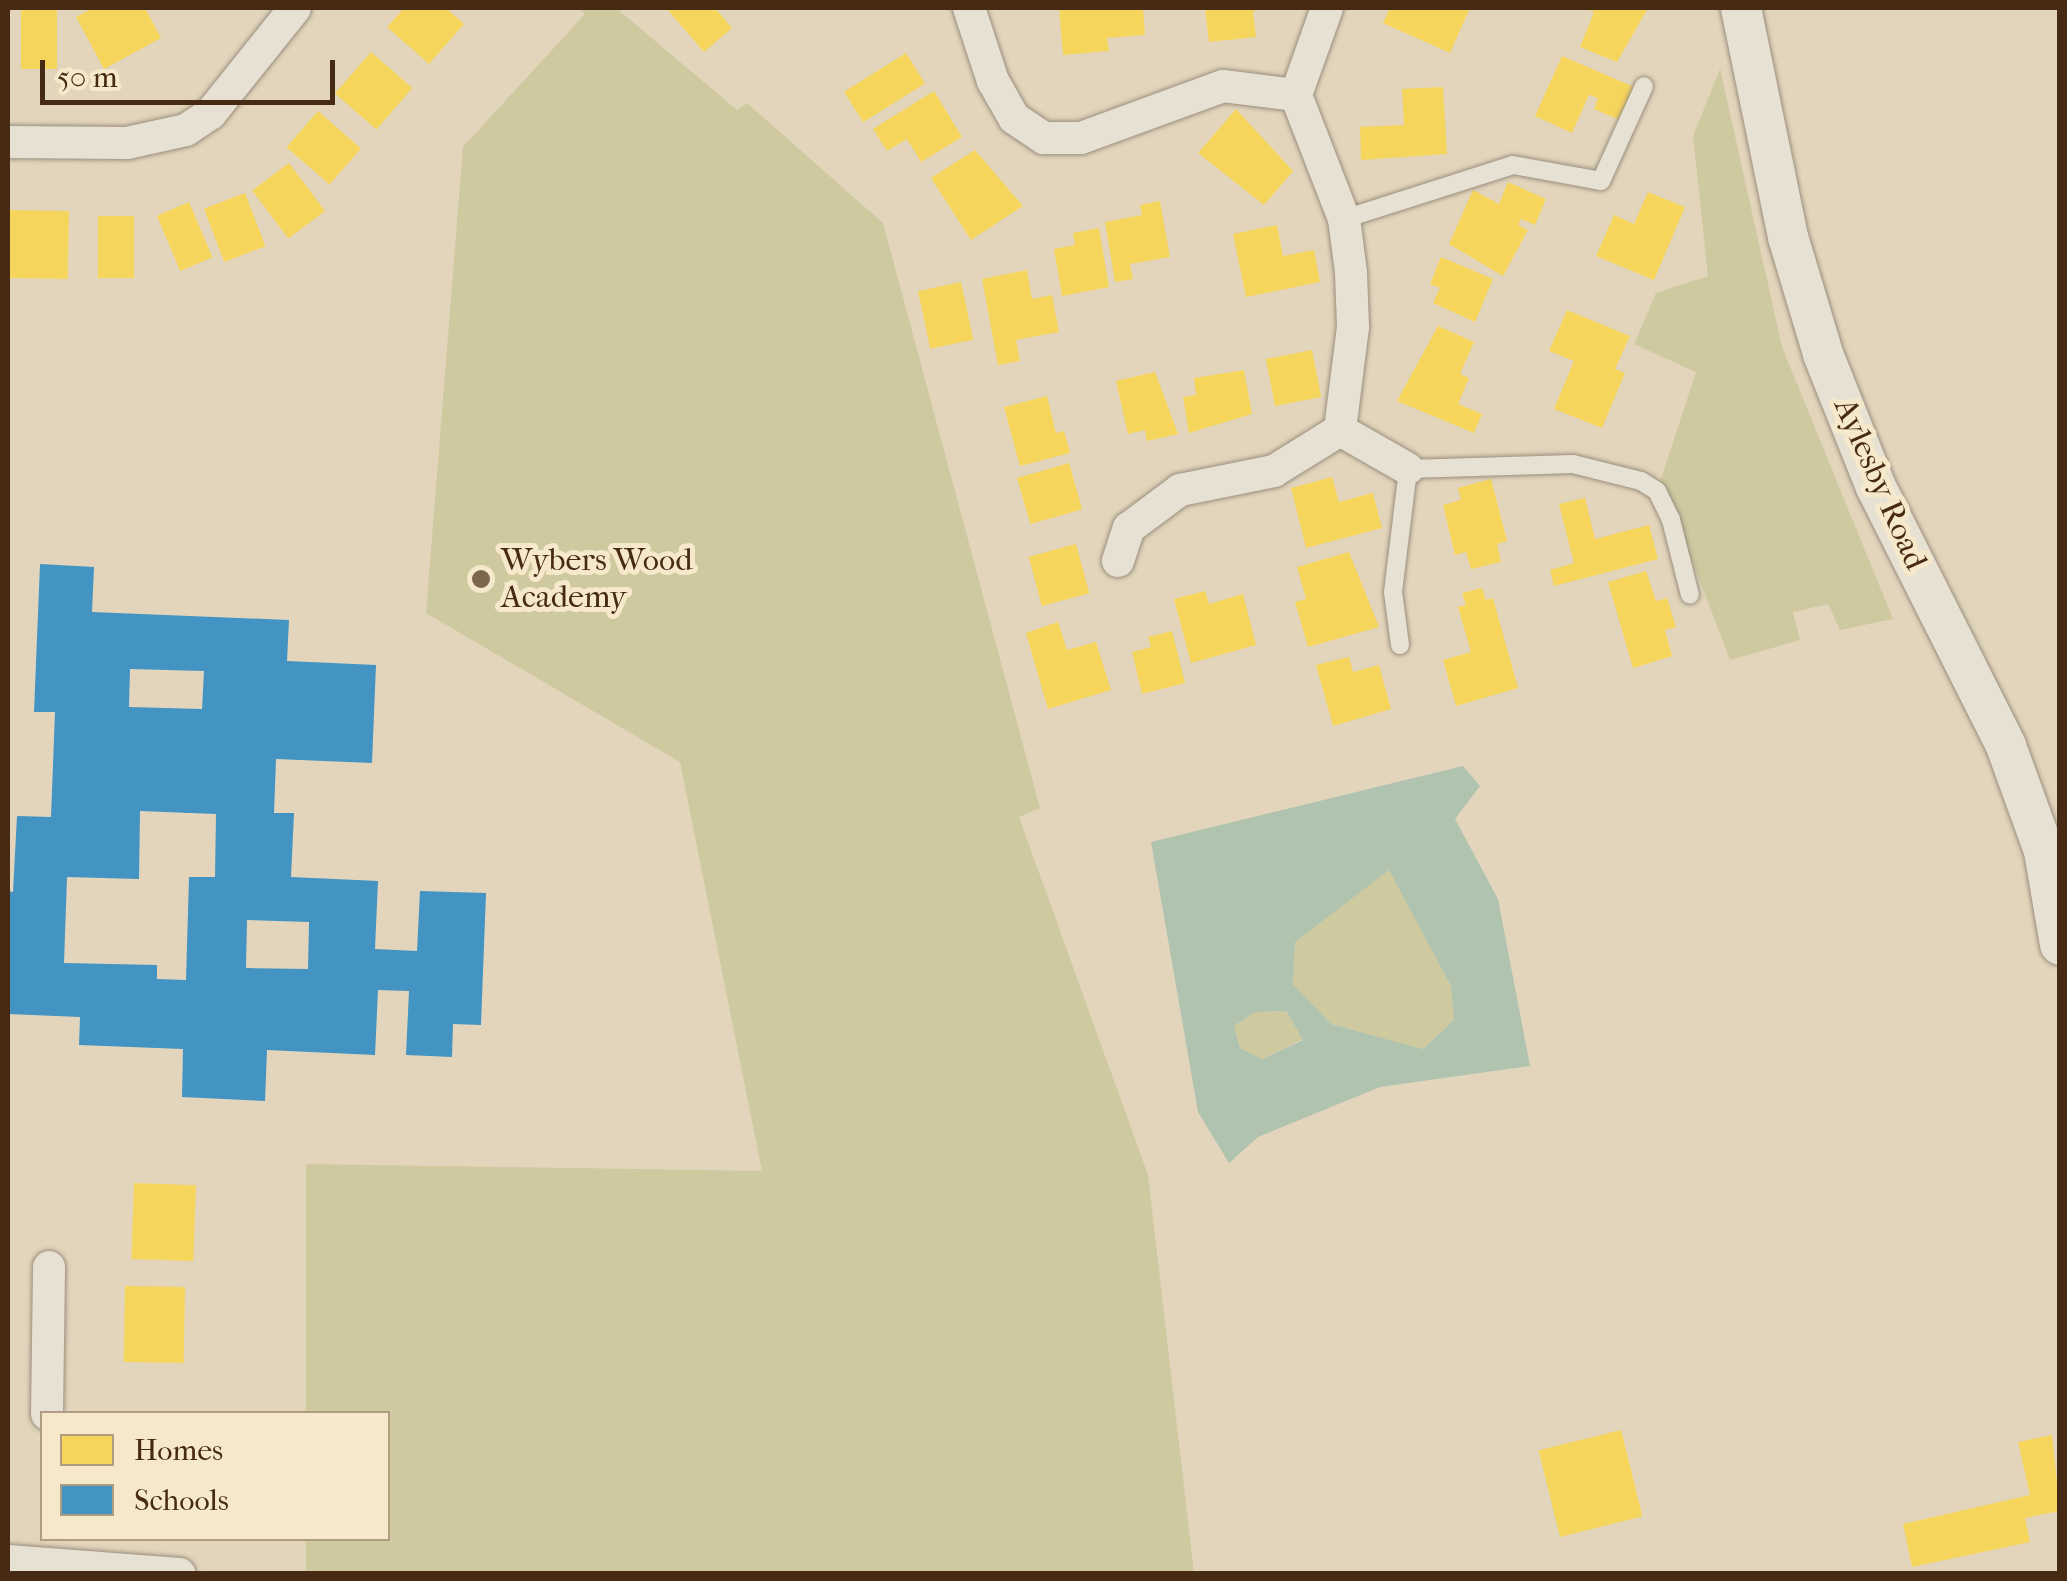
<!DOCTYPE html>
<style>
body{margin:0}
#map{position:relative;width:2067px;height:1581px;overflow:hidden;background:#e2d5bc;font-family:"IM FELL French Canon",serif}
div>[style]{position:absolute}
.green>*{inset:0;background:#cec99f}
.water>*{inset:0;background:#b0c3af}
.homes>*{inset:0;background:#f6d55c;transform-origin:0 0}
.schools>*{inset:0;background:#4393c3}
.roads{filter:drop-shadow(0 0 2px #9a8f7e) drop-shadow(0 0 2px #9a8f7e)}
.service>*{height:18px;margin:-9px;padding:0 9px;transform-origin:9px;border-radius:9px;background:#e7e1d4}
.minor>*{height:32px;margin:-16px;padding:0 16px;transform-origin:16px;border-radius:16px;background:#e7e1d4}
.tertiary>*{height:40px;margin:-20px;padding:0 20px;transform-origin:20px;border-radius:20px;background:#e7e1d4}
.dots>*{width:28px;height:28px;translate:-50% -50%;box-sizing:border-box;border:5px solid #f6e8ca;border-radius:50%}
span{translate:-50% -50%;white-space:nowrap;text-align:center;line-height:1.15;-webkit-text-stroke:10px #f6e8ca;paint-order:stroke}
.street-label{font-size:32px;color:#472a13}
.poi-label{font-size:32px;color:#472a13}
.left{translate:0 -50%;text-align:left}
.frame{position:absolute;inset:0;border:10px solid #472a13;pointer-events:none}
.legend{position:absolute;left:40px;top:1411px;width:350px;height:130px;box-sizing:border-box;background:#f6e8ca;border:2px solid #b09c81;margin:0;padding:12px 18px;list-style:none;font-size:30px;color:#472a13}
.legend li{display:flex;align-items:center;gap:20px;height:50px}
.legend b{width:50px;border:2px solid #b09c81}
.scale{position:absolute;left:40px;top:60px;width:295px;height:45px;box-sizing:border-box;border:5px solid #472a13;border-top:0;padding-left:12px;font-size:30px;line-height:35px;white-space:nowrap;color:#472a13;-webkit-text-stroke:8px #f6e8ca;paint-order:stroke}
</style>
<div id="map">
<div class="green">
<i style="clip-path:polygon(579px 8px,616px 8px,737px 110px,747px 103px,883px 223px,1040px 808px,1019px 817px,1148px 1175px,1194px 1573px,306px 1573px,306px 1539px,388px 1538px,388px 1414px,306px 1413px,306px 1164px,762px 1171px,680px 762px,426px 613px,463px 147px,585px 14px)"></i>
<i style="clip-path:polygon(1720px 69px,1782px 347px,1893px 619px,1840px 630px,1828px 604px,1793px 612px,1800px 640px,1730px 660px,1661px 479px,1696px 372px,1634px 344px,1656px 293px,1708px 276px,1693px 136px)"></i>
<i style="clip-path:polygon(1389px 869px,1451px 986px,1454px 1020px,1423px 1049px,1331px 1024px,1293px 984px,1295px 942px)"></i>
<i style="clip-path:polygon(1285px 1011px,1303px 1039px,1262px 1059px,1240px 1048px,1234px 1026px,1255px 1012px)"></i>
</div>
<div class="water">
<i style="clip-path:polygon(evenodd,1463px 766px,1480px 786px,1455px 819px,1498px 899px,1530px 1066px,1380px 1087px,1258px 1137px,1229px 1163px,1198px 1112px,1151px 842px,1463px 766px,1389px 870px,1451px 986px,1454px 1020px,1423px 1049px,1331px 1024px,1293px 984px,1295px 942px,1389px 870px,1463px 766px,1286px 1011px,1303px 1040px,1262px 1059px,1240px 1048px,1234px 1026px,1255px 1012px,1286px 1011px)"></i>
</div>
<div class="homes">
<i style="left:21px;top:8px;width:36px;height:61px"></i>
<i style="clip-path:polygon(93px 8px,145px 8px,161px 38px,104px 69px,76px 17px)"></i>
<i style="clip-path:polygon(404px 8px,446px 8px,464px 24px,429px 64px,387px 27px)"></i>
<i style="clip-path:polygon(666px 8px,715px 8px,732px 28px,704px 52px)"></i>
<i style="clip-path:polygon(1059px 8px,1143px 8px,1145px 35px,1107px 38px,1109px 51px,1063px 55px)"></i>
<i style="clip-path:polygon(1205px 8px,1259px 8px,1253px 12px,1256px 37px,1209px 42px)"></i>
<i style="clip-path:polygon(1390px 8px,1470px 8px,1450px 53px,1383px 23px)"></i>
<i style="clip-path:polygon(1584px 8px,1648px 8px,1617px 62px,1580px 47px,1594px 12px)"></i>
<i style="left:371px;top:52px;width:55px;height:55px;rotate:41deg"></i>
<i style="left:906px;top:53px;width:36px;height:73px;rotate:58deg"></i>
<i style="clip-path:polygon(1562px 56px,1634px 87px,1620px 120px,1594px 109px,1598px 98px,1589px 95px,1572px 133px,1535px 116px)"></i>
<i style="clip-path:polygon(1443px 87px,1447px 154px,1361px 160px,1360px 127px,1404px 125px,1402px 89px)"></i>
<i style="clip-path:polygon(934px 91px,962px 137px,921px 162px,907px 139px,887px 151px,873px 129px)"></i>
<i style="clip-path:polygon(1236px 109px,1293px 171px,1264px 205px,1198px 153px)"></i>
<i style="left:318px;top:111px;width:57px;height:48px;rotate:41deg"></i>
<i style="clip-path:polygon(975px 150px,1023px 206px,971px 240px,931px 178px)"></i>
<i style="left:289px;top:163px;width:60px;height:46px;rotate:53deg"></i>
<i style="clip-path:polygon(1508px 182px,1546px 199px,1535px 225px,1521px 219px,1518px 225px,1528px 230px,1503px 276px,1449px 244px,1473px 190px,1499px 204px)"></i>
<i style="clip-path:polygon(1648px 192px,1685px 207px,1654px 280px,1596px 256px,1614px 215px,1634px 224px)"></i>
<i style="left:245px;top:193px;width:57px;height:44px;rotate:69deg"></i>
<i style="clip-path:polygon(1160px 201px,1170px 257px,1130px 264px,1133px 279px,1115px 282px,1105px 222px,1142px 215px,1140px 205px)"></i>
<i style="left:189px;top:202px;width:60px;height:35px;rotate:67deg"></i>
<i style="left:8px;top:210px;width:61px;height:68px;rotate:1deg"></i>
<i style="left:98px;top:216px;width:36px;height:62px"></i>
<i style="clip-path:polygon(1277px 225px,1283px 256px,1314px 250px,1320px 282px,1246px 297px,1233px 234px)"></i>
<i style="clip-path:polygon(1099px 228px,1109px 287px,1062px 296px,1054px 249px,1075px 245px,1073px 233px)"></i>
<i style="clip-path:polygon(1441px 257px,1493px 279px,1475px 322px,1433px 303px,1440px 288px,1430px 284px)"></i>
<i style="clip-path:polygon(1027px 270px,1032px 299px,1052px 295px,1059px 332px,1016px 340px,1020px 361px,998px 365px,982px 279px)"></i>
<i style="left:961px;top:282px;width:59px;height:44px;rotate:78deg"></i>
<i style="clip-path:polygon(1567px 310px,1630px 336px,1615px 369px,1625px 373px,1602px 428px,1554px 409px,1574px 361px,1549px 351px)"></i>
<i style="clip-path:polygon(1438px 326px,1474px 342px,1460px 374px,1469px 378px,1458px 404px,1482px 414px,1474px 433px,1397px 401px)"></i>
<i style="left:1312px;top:350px;width:48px;height:47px;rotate:79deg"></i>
<i style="clip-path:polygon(1244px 370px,1252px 414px,1189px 433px,1183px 397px,1196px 395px,1194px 378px)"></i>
<i style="clip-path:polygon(1155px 372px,1178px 434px,1147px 441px,1145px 430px,1128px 434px,1116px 381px)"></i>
<i style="clip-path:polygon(1047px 396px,1056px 433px,1064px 431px,1070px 453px,1020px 466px,1004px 407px)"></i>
<i style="left:1069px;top:463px;width:48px;height:54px;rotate:74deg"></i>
<i style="clip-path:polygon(1332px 477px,1339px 502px,1373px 493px,1382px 528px,1306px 548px,1291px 488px)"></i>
<i style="clip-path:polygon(1491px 479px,1507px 541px,1497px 544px,1501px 562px,1471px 569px,1466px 552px,1455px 555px,1443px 505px,1461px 500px,1458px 488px)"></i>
<i style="clip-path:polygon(1585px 498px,1595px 539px,1649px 525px,1658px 559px,1554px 586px,1550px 570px,1574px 563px,1559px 504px)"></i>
<i style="left:1076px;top:544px;width:51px;height:49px;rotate:75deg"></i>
<i style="clip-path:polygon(1349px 552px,1379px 627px,1308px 647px,1295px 602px,1306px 599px,1297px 567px)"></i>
<i style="clip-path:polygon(1646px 571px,1656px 601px,1667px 598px,1676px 627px,1665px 630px,1672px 656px,1633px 668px,1608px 582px)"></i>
<i style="clip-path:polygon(1482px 588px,1486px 600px,1493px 598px,1518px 688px,1456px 706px,1443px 660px,1471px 652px,1458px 607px,1466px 605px,1462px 593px)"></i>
<i style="clip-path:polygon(1205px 591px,1209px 604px,1243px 594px,1256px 645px,1191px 663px,1174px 599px)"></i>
<i style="clip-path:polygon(1058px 622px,1067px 650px,1096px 642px,1111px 690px,1048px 709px,1026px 633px)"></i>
<i style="clip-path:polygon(1172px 631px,1185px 683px,1142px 694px,1132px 652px,1151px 647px,1148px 637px)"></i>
<i style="clip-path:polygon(1349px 657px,1353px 672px,1379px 665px,1391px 709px,1333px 726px,1316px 665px)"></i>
<i style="left:134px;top:1183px;width:62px;height:76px;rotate:2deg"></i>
<i style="left:125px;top:1286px;width:60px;height:76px;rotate:1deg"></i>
<i style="left:1621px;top:1430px;width:89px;height:85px;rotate:76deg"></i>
<i style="clip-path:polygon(2052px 1435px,2060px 1511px,2025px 1518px,2030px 1542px,1912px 1567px,1903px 1524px,2030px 1495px,2018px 1442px)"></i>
</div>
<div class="schools">
<i style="clip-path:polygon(evenodd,40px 564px,94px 567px,92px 612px,289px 620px,287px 661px,376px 665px,372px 763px,276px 759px,274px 813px,294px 813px,291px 877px,378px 881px,375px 949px,417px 951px,420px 891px,486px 893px,481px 1025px,453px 1024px,452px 1057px,406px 1055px,409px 991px,378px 990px,375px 1055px,267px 1050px,265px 1101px,182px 1097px,183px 1049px,79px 1045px,80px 1017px,8px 1014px,8px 891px,13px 892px,17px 816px,51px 817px,55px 712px,34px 712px,40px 564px,130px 669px,204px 671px,202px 709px,129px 707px,130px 669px,40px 564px,140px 811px,216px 814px,215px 877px,189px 877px,186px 980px,157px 979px,157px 965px,64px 963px,67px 877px,139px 879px,140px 811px,40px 564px,247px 920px,309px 922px,308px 969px,246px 968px,247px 920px)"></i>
</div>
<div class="roads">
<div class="service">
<i style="left:1344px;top:219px;width:177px;rotate:-17.7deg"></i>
<i style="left:1513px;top:165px;width:89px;rotate:10.3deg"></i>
<i style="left:1601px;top:181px;width:104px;rotate:-65.6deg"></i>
<i style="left:1400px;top:645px;width:53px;rotate:-97.5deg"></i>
<i style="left:1393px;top:592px;width:124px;rotate:-83deg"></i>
<i style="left:1408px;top:469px;width:165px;rotate:-1.7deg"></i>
<i style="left:1573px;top:464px;width:70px;rotate:14deg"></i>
<i style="left:1641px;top:481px;width:19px;rotate:32deg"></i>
<i style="left:1657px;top:491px;width:32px;rotate:64deg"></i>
<i style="left:1671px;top:520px;width:77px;rotate:75.8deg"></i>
</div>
<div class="minor">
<i style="left:969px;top:8px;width:77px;rotate:71.8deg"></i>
<i style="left:993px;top:81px;width:43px;rotate:60.4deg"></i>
<i style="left:1014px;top:118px;width:36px;rotate:34deg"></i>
<i style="left:1044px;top:138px;width:37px"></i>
<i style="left:1081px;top:138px;width:151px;rotate:-20.1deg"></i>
<i style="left:1223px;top:86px;width:74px;rotate:7deg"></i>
<i style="left:8px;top:142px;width:119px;rotate:0.5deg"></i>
<i style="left:127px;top:143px;width:60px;rotate:-12.4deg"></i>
<i style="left:186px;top:130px;width:30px;rotate:-34deg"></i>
<i style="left:211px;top:113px;width:134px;rotate:-51.3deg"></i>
<i style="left:1340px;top:430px;width:78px;rotate:29.8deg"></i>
<i style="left:1118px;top:561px;width:35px;rotate:-72deg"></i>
<i style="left:1129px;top:528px;width:64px;rotate:-36.7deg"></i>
<i style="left:1180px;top:490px;width:96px;rotate:-11.4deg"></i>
<i style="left:1274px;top:471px;width:78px;rotate:-31.8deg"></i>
<i style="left:1340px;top:430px;width:104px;rotate:-82.8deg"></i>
<i style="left:1353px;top:327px;width:55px;rotate:-92.1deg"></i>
<i style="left:1351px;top:272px;width:53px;rotate:-97.5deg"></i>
<i style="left:1344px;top:219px;width:133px;rotate:-111.2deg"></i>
<i style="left:1296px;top:95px;width:92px;rotate:-70.4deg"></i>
<i style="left:47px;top:1414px;width:147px;rotate:-89.2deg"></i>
<i style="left:8px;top:1561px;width:172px;rotate:4.3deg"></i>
</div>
<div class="tertiary">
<i style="left:1741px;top:8px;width:234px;rotate:78.4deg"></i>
<i style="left:1788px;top:237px;width:122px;rotate:73.3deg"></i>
<i style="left:1823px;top:354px;width:143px;rotate:68.3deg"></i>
<i style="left:1876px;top:487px;width:290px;rotate:63.3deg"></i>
<i style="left:2006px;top:746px;width:112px;rotate:70.1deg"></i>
<i style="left:2044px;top:851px;width:95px;rotate:80.3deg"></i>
</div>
</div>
<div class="dots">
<i style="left:481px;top:579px;background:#7d664e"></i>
</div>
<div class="street-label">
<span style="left:1880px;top:484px;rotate:66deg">Aylesby Road</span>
</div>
<div class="poi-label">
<span class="left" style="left:501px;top:579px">Wybers Wood<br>Academy</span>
</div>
<div class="frame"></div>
<ul class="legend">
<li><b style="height:28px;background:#f6d55c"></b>Homes</li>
<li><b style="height:28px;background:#4393c3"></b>Schools</li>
</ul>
<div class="scale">50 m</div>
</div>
